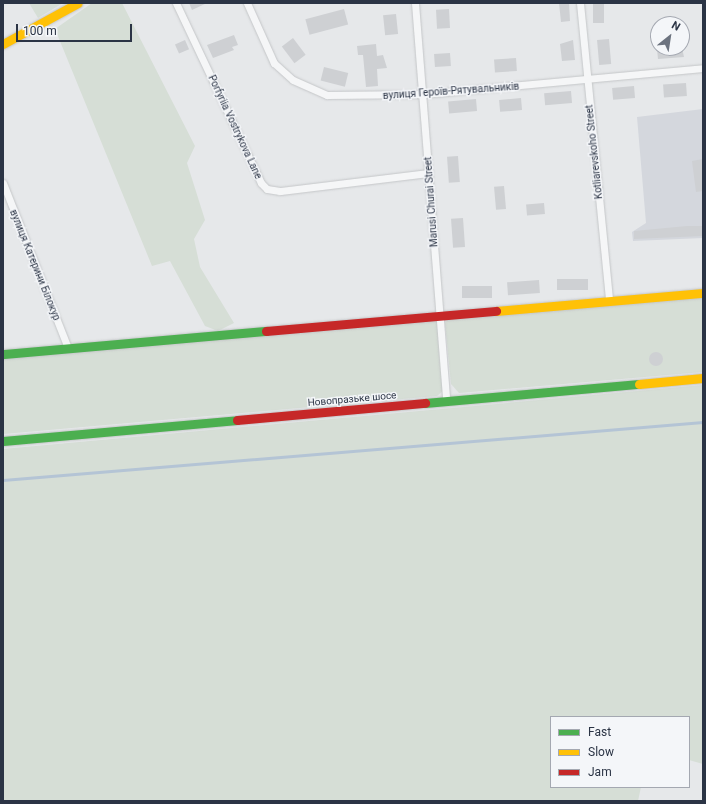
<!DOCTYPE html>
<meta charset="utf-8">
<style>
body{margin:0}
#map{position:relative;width:706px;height:804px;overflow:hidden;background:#e6e8ea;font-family:Roboto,sans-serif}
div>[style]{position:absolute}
.built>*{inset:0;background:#d4d7dd}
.green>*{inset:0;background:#d6ded6}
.stream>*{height:2.5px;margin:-1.25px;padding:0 1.25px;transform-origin:1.25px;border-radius:1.25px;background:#b4c4d5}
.building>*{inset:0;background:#ced0d3;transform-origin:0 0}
.round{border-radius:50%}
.roads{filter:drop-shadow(0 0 1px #c4c6c8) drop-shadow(0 0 1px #c4c6c8)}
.street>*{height:7px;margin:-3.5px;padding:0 3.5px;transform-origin:3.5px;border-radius:3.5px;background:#f5f6f7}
.fast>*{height:9px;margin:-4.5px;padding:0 4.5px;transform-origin:4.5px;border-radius:4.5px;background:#4caf50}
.slow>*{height:9px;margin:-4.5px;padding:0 4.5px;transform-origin:4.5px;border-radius:4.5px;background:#ffc107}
.jam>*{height:9px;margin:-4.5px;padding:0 4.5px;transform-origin:4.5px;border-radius:4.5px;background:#c62828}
span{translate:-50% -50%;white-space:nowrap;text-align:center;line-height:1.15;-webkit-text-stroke:3px #f4f6f9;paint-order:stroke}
.street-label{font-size:10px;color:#2b3445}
.frame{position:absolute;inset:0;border:4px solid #2b3445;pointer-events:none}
.legend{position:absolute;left:550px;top:716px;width:140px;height:72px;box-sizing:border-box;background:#f4f6f9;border:1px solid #a4a8b1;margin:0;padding:5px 7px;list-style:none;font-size:12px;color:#2b3445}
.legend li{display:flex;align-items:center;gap:8px;height:20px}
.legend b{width:20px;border:1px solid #a4a8b1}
.north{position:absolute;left:650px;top:16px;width:40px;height:40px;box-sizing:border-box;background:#f4f6f9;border:1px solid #a4a8b1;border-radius:50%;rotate:30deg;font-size:11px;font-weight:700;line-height:16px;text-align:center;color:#2b3445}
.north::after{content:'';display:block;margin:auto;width:14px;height:18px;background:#6c737f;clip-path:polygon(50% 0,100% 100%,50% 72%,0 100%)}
.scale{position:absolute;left:16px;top:24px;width:116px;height:18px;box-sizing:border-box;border:2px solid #2b3445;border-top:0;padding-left:5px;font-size:12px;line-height:14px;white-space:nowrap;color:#2b3445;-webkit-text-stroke:3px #f4f6f9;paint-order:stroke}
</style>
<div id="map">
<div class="built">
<i style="clip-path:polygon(703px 109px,703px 238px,633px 241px,632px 232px,646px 223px,637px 117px)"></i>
</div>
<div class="green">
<i style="clip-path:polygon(29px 3px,63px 3px,38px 18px)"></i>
<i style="clip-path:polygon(92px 3px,122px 3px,195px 146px,187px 163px,205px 220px,194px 239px,200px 267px,234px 323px,218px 331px,205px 326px,170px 261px,152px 266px,55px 29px)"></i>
<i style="clip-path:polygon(703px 295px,703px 372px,459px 393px,451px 384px,445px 323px,449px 318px)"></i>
<i style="clip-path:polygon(437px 320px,444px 390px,437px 396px,3px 434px,3px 357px)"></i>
<i style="clip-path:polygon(703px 385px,703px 764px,689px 760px,689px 717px,551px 717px,551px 787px,641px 787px,638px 801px,3px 801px,3px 449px)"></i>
</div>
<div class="stream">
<i style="left:3px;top:480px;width:702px;rotate:-4.74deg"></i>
</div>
<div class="building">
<i style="clip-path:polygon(189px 3px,207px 3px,192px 10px)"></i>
<i style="clip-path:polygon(559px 3px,569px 3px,570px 21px,561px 22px)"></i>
<i style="left:593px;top:3px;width:11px;height:20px"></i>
<i style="left:344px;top:9px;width:16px;height:40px;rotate:75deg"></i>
<i style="left:449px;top:9px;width:19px;height:13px;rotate:87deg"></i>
<i style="left:396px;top:14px;width:20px;height:13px;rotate:84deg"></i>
<i style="clip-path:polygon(234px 35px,238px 45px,232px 47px,234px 50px,213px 58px,207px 45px)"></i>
<i style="left:293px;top:38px;width:21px;height:14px;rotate:53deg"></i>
<i style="left:609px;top:39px;width:25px;height:12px;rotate:85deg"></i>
<i style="left:185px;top:40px;width:10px;height:11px;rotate:66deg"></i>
<i style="clip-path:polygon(573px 40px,575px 60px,562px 61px,560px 44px)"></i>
<i style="clip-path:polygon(376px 44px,377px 56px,383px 55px,387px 68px,377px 69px,378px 86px,366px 87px,363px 55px,358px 55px,357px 46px)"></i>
<i style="clip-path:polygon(682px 48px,684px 57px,658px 59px,657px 49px)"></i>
<i style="left:450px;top:53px;width:13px;height:16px;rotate:86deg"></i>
<i style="left:516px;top:58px;width:13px;height:22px;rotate:86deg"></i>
<i style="left:324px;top:67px;width:25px;height:14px;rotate:14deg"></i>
<i style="left:686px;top:83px;width:13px;height:23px;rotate:86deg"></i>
<i style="left:634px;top:86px;width:12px;height:22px;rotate:85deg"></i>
<i style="left:571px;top:91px;width:12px;height:27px;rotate:85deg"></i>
<i style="left:521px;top:98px;width:12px;height:22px;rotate:85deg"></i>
<i style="left:476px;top:99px;width:12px;height:28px;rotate:85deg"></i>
<i style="left:458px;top:156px;width:26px;height:11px;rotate:86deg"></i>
<i style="clip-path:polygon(703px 159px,703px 191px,696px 192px,692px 161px)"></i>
<i style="left:504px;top:186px;width:23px;height:10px;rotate:85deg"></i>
<i style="left:544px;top:203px;width:11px;height:18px;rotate:85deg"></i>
<i style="left:463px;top:218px;width:29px;height:12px;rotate:86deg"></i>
<i style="clip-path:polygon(687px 226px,703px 226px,703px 236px,634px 239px,634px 231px)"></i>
<i style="left:588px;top:279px;width:11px;height:31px;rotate:90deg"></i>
<i style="left:539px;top:280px;width:13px;height:32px;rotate:86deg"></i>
<i style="left:492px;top:286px;width:12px;height:30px;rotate:90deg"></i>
<i class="round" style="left:649px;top:352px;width:14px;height:14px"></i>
</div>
<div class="roads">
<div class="street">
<i style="left:176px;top:3px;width:199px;rotate:64.7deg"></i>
<i style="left:261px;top:183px;width:8px;rotate:45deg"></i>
<i style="left:267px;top:189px;width:13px;rotate:9deg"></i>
<i style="left:280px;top:191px;width:150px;rotate:-6.9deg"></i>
<i style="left:247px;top:3px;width:66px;rotate:65.8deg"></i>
<i style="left:274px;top:63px;width:25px;rotate:42deg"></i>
<i style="left:293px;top:80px;width:37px;rotate:24deg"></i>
<i style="left:327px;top:95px;width:97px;rotate:-0.6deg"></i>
<i style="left:424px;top:94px;width:280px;rotate:-5.3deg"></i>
<i style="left:415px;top:3px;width:399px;rotate:85.5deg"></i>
<i style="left:580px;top:3px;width:299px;rotate:84.4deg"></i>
<i style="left:3px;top:183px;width:177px;rotate:68.5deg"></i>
</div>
<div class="fast">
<i style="left:3px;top:354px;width:264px;rotate:-5deg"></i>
<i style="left:425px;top:403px;width:215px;rotate:-5.1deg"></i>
<i style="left:3px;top:441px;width:235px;rotate:-5.1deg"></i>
</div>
<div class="slow">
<i style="left:3px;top:44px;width:85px;rotate:-28.7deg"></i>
<i style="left:496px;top:311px;width:208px;rotate:-5deg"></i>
<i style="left:639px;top:384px;width:64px;rotate:-5.4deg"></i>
</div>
<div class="jam">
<i style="left:266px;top:331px;width:231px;rotate:-5deg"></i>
<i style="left:237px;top:420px;width:189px;rotate:-5.2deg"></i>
</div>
</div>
<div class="street-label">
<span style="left:451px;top:91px;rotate:-4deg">вулиця Героїв-Рятувальників</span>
<span style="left:235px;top:127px;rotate:65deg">Porfyriia Vostrykova Lane</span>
<span style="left:594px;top:152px;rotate:-96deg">Kotliarevskoho Street</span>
<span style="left:431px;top:202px;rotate:-94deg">Marusi Churai Street</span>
<span style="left:35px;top:265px;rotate:68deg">вулиця Катерини Білокур</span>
<span style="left:352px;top:399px;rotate:-5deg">Новопразьке шосе</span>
</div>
<div class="frame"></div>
<ul class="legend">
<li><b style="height:5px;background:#4caf50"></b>Fast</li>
<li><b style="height:5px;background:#ffc107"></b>Slow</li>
<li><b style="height:5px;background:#c62828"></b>Jam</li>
</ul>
<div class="north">N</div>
<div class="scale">100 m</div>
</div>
